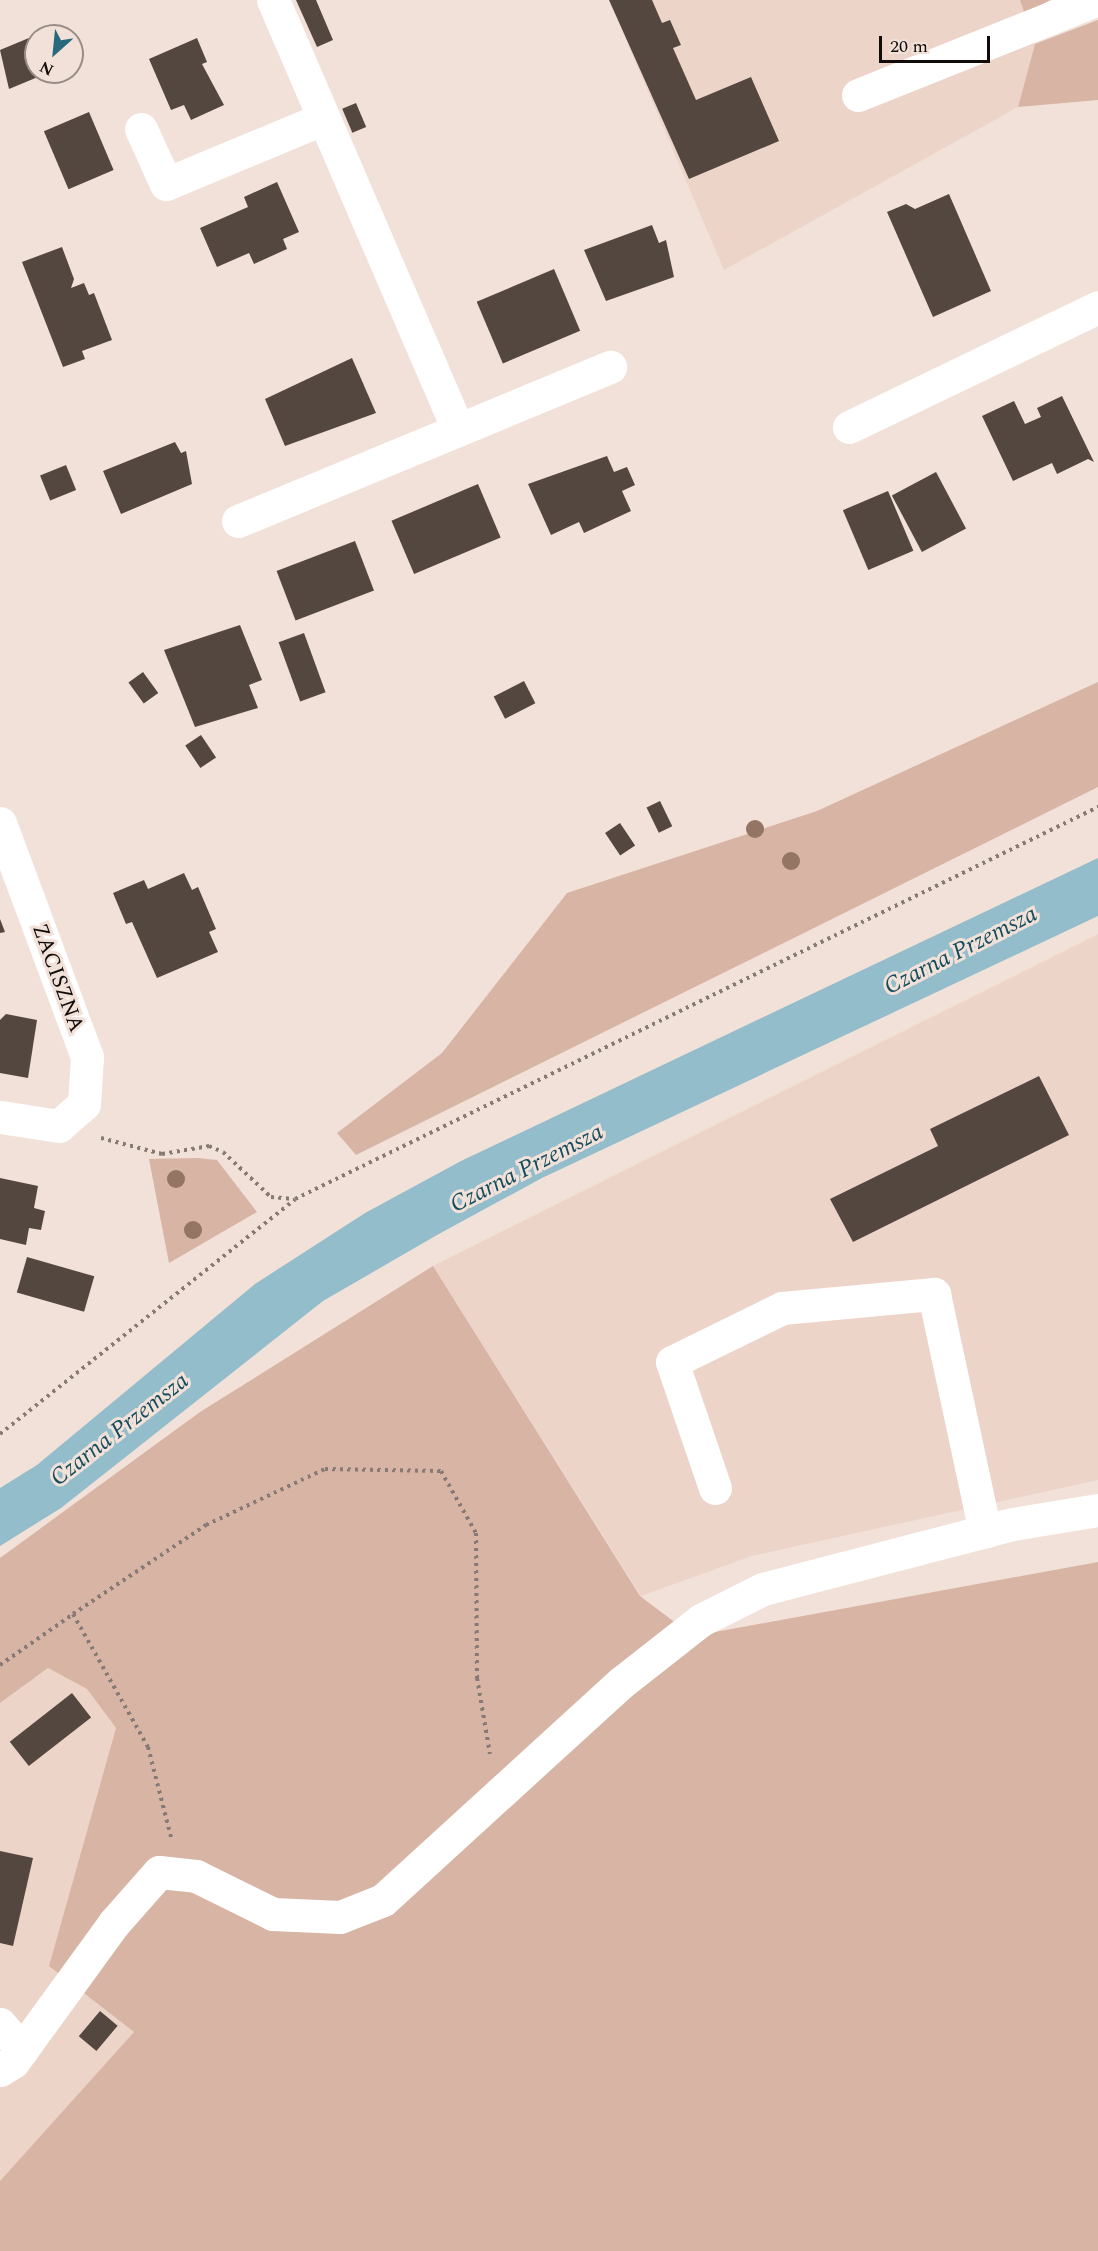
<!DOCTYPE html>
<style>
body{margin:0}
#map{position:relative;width:1098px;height:2251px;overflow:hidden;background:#f2e1d9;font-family:Spectral,serif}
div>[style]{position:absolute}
.built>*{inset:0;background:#edd4c9}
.green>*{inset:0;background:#d8b4a4}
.water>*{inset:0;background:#93bdcb}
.building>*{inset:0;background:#544740;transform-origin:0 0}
.path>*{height:4px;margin-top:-2px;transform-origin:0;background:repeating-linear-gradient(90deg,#857a74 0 3px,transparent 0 7.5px)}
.minor>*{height:33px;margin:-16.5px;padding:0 16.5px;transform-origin:16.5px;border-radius:16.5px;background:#fff}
.trees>*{width:18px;height:18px;margin:-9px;border-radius:50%;background:#947462}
span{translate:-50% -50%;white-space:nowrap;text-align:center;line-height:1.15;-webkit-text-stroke:6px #f2e1d9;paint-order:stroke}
.street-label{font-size:22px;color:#110c09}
.water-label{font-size:24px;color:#124c5d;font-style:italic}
.north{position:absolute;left:24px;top:24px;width:60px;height:60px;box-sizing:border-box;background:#f2e1d9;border:2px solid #988c86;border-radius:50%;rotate:207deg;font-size:16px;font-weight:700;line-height:24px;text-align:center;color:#110c09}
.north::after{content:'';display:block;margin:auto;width:21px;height:27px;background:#286a7d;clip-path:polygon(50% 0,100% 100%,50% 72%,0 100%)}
.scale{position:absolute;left:879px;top:36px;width:111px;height:27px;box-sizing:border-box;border:3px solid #110c09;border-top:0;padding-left:8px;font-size:18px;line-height:21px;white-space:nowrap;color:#110c09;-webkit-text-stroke:4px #f2e1d9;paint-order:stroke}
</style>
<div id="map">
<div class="built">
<i style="clip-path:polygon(609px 0,1020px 0,1035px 44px,1018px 107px,724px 270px)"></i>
<i style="clip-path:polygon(1098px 934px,1098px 1480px,752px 1556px,641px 1596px,433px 1266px)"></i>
<i style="clip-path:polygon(48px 1668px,87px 1689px,116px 1728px,49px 1966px,134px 2032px,0 2181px,0 1703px)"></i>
</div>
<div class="green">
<i style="clip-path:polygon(1020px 0,1050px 0,1025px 15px)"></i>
<i style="clip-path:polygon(1098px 20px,1098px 100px,1018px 107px,1035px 44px)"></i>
<i style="clip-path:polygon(1098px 682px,1098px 787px,356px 1155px,337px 1133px,442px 1053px,567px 893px,817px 811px)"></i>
<i style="clip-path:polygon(197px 1158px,217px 1160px,257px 1212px,169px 1263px,149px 1159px)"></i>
<i style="clip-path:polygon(433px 1266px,640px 1596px,693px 1636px,1098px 1562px,1098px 2251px,0 2251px,0 2181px,134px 2032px,49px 1966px,116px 1728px,87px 1689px,48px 1668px,0 1703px,0 1558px,200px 1412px)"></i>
</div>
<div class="water">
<i style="clip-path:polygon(1098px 858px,1098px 916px,542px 1178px,437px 1235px,323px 1301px,61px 1508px,0 1546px,0 1488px,37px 1465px,255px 1284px,365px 1213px,461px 1161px)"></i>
</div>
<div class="building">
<i style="clip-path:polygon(296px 0,316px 0,333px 40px,317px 47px)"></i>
<i style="clip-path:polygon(609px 0,652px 0,662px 23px,670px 20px,681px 45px,673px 48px,696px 100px,751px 77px,779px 141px,689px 179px)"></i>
<i style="clip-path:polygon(53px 28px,56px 36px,36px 36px,36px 72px,50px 72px,9px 89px,0 50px)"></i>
<i style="clip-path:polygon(197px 38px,207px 62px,202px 64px,224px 105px,191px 120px,184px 105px,171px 110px,149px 59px)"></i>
<i style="left:356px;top:103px;width:26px;height:15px;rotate:67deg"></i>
<i style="left:89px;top:112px;width:63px;height:49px;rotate:67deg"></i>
<i style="clip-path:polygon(277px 182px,299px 232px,283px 239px,287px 249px,254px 264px,249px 253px,217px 267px,200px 228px,248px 207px,244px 197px)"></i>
<i style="clip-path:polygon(949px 194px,991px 291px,933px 317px,887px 212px,906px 204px,915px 209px)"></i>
<i style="clip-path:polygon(652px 225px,659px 243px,666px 240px,674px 277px,606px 301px,584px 250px)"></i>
<i style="clip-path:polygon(62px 247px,74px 279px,71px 288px,84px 283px,89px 295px,94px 293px,112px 340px,82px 351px,85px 359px,63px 367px,22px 262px)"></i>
<i style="left:554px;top:269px;width:67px;height:84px;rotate:67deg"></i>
<i style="clip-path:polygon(352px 358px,376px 413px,285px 446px,265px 399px)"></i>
<i style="clip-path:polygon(1062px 396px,1094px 462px,1088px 459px,1057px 474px,1052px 463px,1013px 481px,982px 416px,1014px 401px,1025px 424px,1041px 417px,1037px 408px)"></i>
<i style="clip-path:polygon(175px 442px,181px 453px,186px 451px,192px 484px,121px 514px,103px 471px)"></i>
<i style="clip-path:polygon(607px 456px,614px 472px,627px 467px,635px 485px,622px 491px,631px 511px,584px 533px,579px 522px,551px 535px,528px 484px)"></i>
<i style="left:66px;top:465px;width:27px;height:28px;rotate:68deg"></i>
<i style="left:936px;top:472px;width:64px;height:50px;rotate:62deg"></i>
<i style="left:478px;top:484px;width:58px;height:94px;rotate:67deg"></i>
<i style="left:888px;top:491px;width:65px;height:49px;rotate:67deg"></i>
<i style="left:355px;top:541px;width:53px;height:84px;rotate:69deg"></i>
<i style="clip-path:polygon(240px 625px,262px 680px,249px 685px,258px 708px,195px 727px,164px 650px)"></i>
<i style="left:304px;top:633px;width:63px;height:27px;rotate:70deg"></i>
<i style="left:143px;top:672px;width:26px;height:18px;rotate:54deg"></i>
<i style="left:524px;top:681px;width:25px;height:34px;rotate:63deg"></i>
<i style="left:201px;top:735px;width:27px;height:19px;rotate:56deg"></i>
<i style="left:660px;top:801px;width:28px;height:15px;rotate:64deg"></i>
<i style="left:620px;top:823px;width:27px;height:18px;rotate:56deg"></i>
<i style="clip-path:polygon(184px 873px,192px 890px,198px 887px,216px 929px,209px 932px,218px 952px,157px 978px,132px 922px,126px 924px,113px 893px,144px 880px,148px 889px)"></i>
<i style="clip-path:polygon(0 919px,5px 932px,0 933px)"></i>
<i style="clip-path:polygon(6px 1014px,37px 1020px,28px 1078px,0 1073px,0 1020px)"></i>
<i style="clip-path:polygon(1039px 1076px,1069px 1135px,853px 1242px,830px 1199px,938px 1146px,930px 1129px)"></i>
<i style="clip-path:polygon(0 1178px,38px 1186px,34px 1208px,45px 1211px,41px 1230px,29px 1228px,26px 1245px,0 1239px)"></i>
<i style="left:27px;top:1257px;width:70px;height:37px;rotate:16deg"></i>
<i style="left:72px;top:1693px;width:31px;height:79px;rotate:52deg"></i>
<i style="clip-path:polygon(0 1851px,33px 1858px,13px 1946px,0 1943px)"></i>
<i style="left:100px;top:2011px;width:23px;height:33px;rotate:40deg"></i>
</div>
<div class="path">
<i style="left:101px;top:1138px;width:63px;rotate:14.7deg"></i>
<i style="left:162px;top:1154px;width:48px;rotate:-9.7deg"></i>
<i style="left:209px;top:1146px;width:15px;rotate:23deg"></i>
<i style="left:223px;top:1152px;width:66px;rotate:43.2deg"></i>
<i style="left:271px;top:1197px;width:23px;rotate:5deg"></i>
<i style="left:0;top:1434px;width:377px;rotate:-38.5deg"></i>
<i style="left:295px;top:1199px;width:894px;rotate:-26.02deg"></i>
<i style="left:73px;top:1614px;width:160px;rotate:-33.8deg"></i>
<i style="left:206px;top:1525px;width:132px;rotate:-25.2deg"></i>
<i style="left:325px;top:1469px;width:116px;rotate:1deg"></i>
<i style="left:441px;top:1471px;width:71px;rotate:60.6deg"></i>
<i style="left:476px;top:1533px;width:145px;rotate:89.6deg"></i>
<i style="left:477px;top:1678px;width:77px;rotate:80.3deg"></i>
<i style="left:0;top:1665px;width:89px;rotate:-34.9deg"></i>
<i style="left:73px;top:1614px;width:153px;rotate:60.6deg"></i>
<i style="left:148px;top:1747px;width:93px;rotate:75.7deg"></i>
</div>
<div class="minor">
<i style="left:273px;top:0;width:468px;rotate:66.7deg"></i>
<i style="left:858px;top:95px;width:256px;rotate:-21.8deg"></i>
<i style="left:141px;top:129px;width:60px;rotate:65.6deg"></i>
<i style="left:166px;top:184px;width:169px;rotate:-22.6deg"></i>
<i style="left:849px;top:427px;width:276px;rotate:-25.7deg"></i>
<i style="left:238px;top:521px;width:403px;rotate:-22.5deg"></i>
<i style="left:0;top:823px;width:250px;rotate:69.6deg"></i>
<i style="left:87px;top:1057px;width:47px;rotate:93.7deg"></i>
<i style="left:84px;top:1104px;width:33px;rotate:139deg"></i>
<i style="left:59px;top:1126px;width:60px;rotate:-171.3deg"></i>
<i style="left:715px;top:1488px;width:133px;rotate:-108.8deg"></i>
<i style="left:672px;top:1362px;width:123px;rotate:-26.1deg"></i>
<i style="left:782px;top:1308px;width:153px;rotate:-5.3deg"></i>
<i style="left:934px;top:1294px;width:243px;rotate:77.9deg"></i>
<i style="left:0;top:2024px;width:34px;rotate:50deg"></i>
<i style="left:0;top:2070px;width:15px;rotate:-32deg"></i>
<i style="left:13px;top:2062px;width:172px;rotate:-54deg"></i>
<i style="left:114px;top:1923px;width:68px;rotate:-48.6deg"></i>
<i style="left:159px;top:1872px;width:37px;rotate:6deg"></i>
<i style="left:196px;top:1876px;width:86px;rotate:26.3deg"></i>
<i style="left:273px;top:1914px;width:67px;rotate:2.6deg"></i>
<i style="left:340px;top:1917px;width:46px;rotate:-21.6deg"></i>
<i style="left:383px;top:1900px;width:323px;rotate:-42.4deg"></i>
<i style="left:622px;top:1682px;width:100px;rotate:-38.1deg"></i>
<i style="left:701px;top:1620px;width:69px;rotate:-26.6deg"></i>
<i style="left:763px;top:1589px;width:258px;rotate:-14.6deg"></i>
<i style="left:1013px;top:1524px;width:86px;rotate:-9.4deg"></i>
</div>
<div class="trees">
<i style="left:755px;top:829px"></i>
<i style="left:791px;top:861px"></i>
<i style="left:176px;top:1179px"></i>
<i style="left:193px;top:1230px"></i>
</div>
<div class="street-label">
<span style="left:58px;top:978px;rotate:70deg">ZACISZNA</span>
</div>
<div class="water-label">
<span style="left:961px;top:951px;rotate:-27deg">Czarna Przemsza</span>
<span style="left:527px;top:1169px;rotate:-27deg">Czarna Przemsza</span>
<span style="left:120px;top:1430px;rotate:-38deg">Czarna Przemsza</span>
</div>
<div class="north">N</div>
<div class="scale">20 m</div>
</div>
